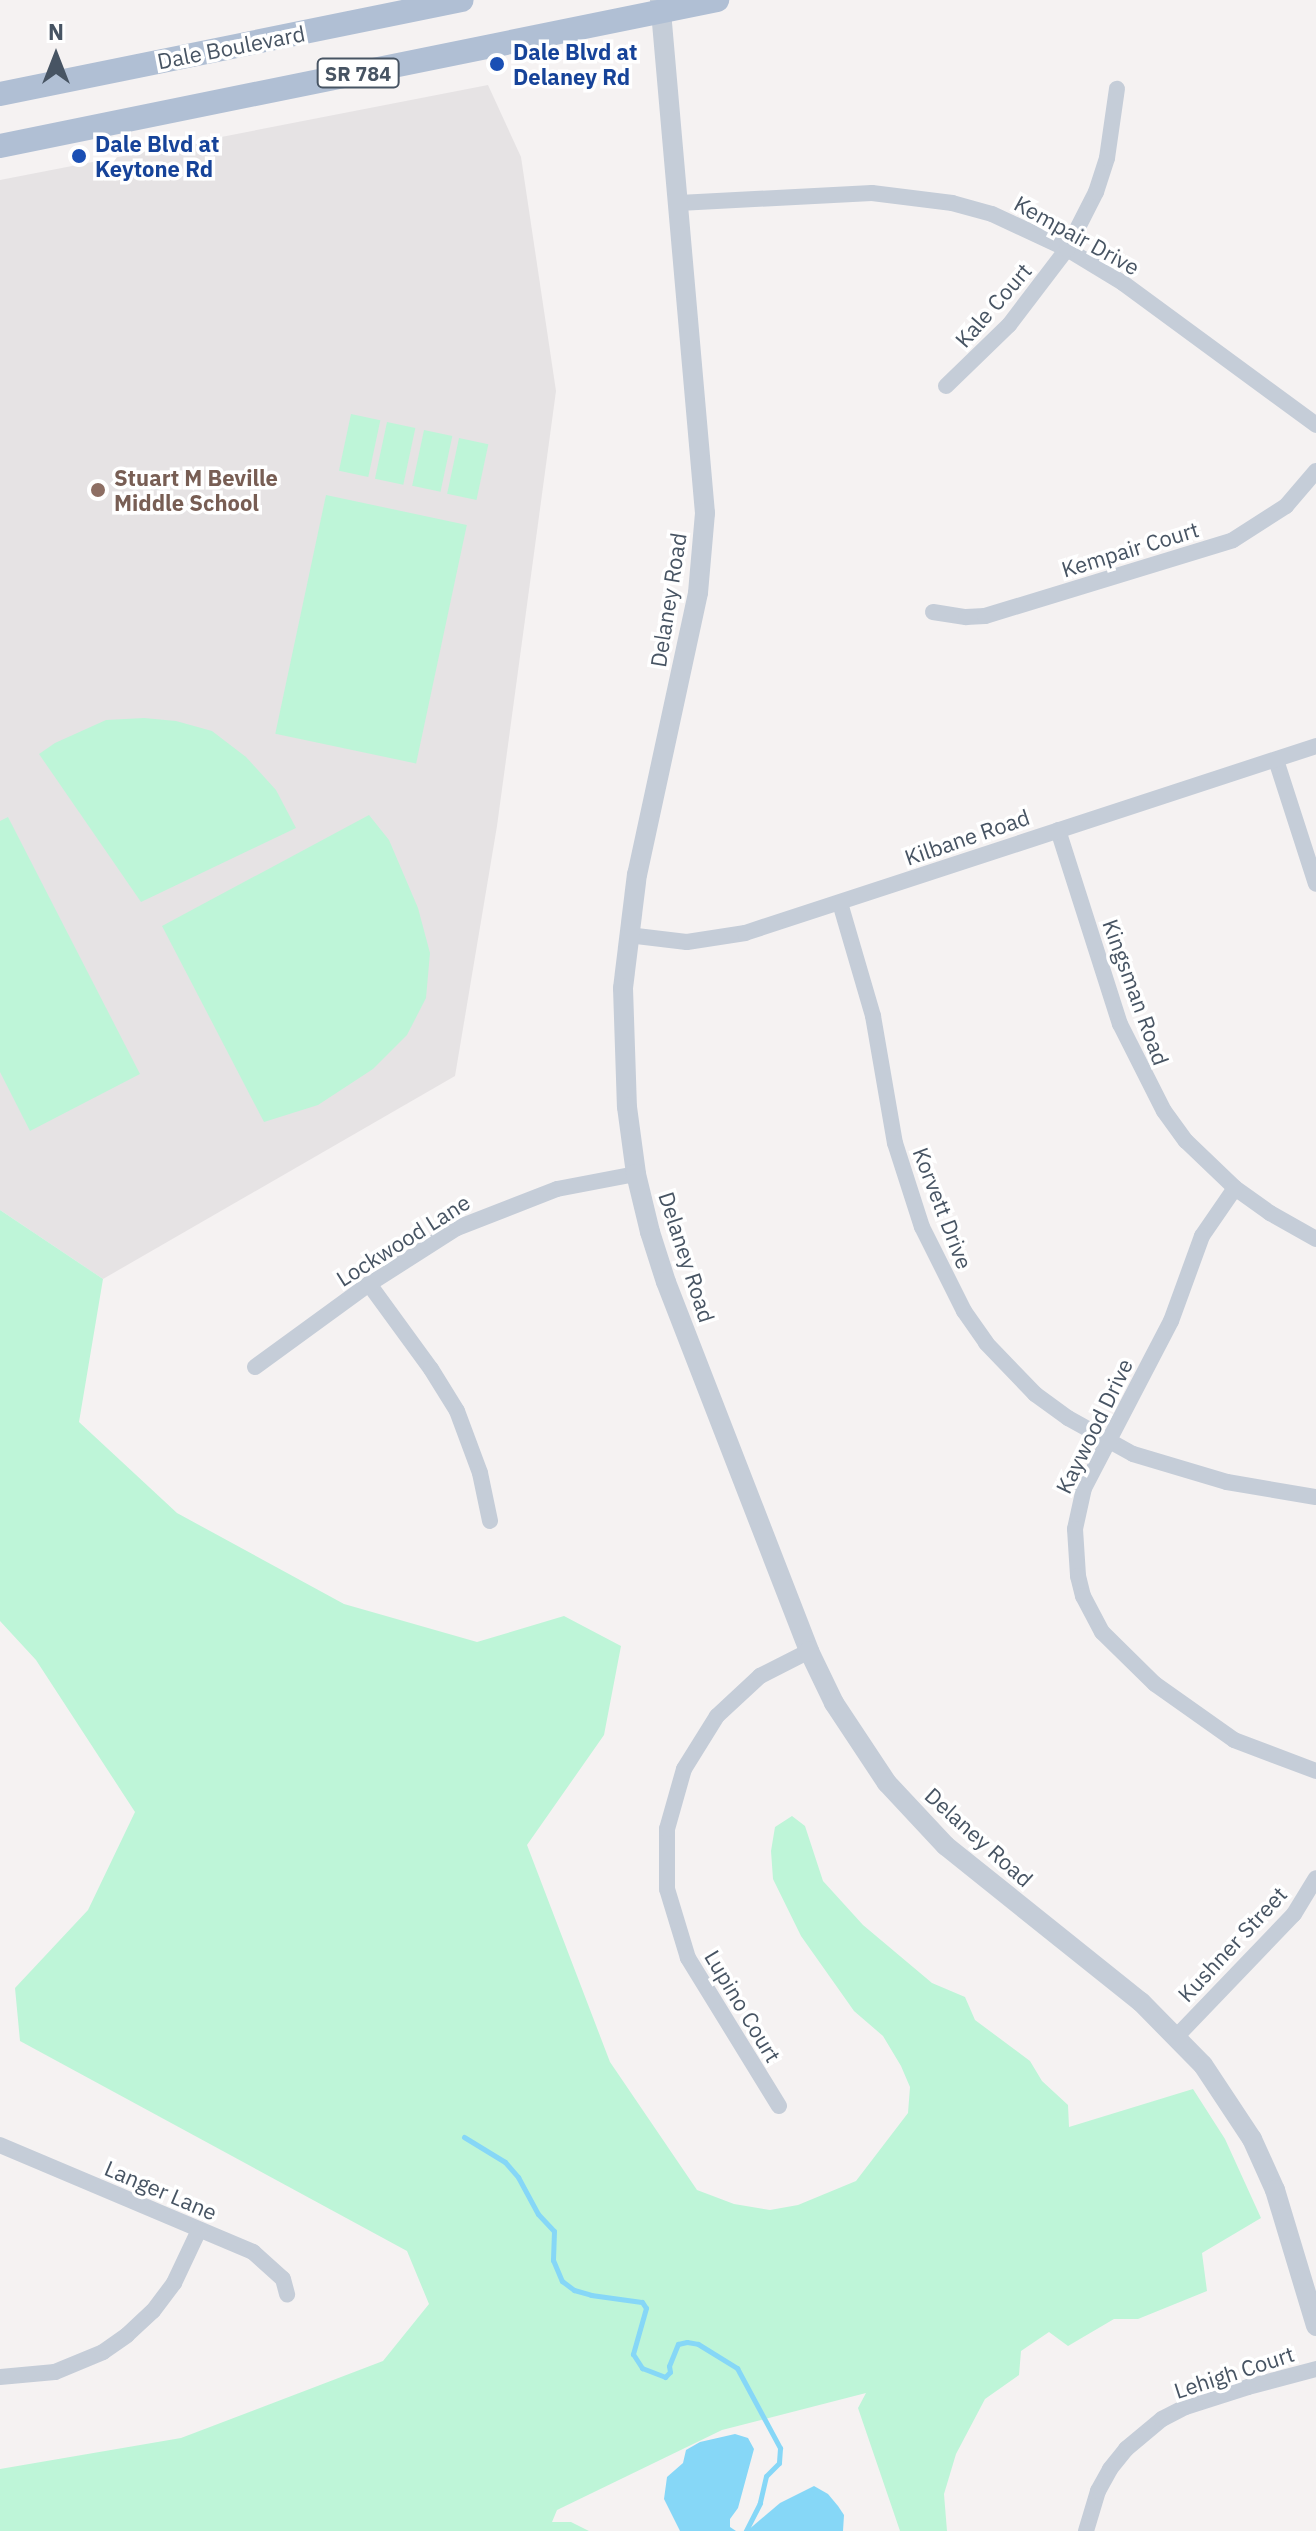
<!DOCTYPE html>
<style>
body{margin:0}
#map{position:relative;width:1316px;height:2531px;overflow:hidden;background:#f5f2f2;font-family:"IBM Plex Sans",sans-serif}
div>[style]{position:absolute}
.education>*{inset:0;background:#e6e3e4}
.green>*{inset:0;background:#bef5d8;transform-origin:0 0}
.water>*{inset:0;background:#86d7f7}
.stream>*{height:5px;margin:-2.5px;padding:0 2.5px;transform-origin:2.5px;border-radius:2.5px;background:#86d7f7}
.minor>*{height:16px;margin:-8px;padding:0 8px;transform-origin:8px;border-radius:8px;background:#c5cdd8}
.tertiary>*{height:20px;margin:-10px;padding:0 10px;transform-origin:10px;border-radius:10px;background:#c5cdd8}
.primary>*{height:24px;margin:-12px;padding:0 12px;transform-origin:12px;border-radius:12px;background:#b0bfd4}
.dots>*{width:22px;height:22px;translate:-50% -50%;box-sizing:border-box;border:4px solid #fff;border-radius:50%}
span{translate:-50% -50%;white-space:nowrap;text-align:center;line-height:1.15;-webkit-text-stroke:7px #fff;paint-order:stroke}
.shield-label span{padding:2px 6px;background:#fff;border:2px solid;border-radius:6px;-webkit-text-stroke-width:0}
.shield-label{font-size:20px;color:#475463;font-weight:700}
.street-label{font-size:22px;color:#475463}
.transit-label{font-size:22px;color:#164399;font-weight:700}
.left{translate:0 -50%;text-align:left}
.education-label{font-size:22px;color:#785e54;font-weight:700}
.north{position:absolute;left:16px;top:16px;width:80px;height:80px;-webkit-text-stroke:6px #fff;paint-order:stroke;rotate:0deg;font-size:22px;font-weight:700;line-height:32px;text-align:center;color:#475463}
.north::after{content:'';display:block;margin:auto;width:28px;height:36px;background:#475463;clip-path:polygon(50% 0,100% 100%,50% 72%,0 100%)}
</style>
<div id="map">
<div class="education">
<i style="clip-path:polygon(488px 85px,521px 157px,556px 391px,497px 826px,455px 1076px,103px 1279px,0 1210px,0 180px)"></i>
</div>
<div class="green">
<i style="left:351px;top:414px;width:30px;height:58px;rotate:12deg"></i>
<i style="left:387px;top:422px;width:29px;height:58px;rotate:12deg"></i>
<i style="left:424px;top:430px;width:29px;height:57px;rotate:12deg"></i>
<i style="left:459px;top:438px;width:30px;height:57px;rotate:12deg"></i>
<i style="left:326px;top:495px;width:144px;height:244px;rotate:12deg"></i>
<i style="clip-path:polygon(144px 718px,176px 721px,212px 731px,246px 757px,276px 790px,296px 828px,141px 902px,39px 754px,55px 743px,106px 720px)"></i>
<i style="clip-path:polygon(369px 815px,389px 840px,418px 908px,430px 953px,426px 998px,407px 1035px,373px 1069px,318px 1105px,264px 1122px,162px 926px)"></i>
<i style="clip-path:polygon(8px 817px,140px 1074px,30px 1131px,0 1072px,0 821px)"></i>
<i style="clip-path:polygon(0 1210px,103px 1279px,79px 1422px,177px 1513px,344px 1604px,477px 1642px,564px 1616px,621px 1646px,604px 1735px,527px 1845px,610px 2062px,697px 2190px,734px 2204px,770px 2210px,798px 2205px,856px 2181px,908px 2113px,910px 2087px,901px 2066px,883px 2036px,854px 2011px,801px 1936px,773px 1879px,771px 1851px,775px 1827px,792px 1816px,805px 1826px,823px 1881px,863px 1925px,932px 1983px,965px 1997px,975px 2020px,1030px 2061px,1042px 2081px,1068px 2105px,1069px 2127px,1193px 2089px,1225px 2139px,1261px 2218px,1202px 2253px,1207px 2291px,1138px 2319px,1114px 2319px,1068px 2346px,1049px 2332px,1021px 2351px,1019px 2375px,985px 2399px,956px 2454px,944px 2494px,947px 2531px,900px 2531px,858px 2408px,866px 2393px,722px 2430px,557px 2510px,552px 2522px,571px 2522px,589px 2531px,0 2531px,0 2469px,181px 2438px,383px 2361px,429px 2304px,407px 2251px,20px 2041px,15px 1988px,88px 1910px,135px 1812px,36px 1660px,0 1621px)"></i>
</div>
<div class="water">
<i style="clip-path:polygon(735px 2434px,748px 2438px,754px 2449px,738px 2508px,730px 2519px,730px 2527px,736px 2531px,680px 2531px,664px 2499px,667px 2477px,683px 2463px,686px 2450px,700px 2442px)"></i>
<i style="clip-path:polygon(814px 2486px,828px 2494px,838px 2506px,844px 2515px,843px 2531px,747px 2531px,780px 2503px)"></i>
</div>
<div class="stream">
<i style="left:464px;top:2137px;width:48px;rotate:31.4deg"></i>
<i style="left:505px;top:2162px;width:20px;rotate:49deg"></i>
<i style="left:518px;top:2177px;width:42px;rotate:61.6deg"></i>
<i style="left:538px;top:2214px;width:23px;rotate:47deg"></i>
<i style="left:554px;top:2231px;width:29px;rotate:92deg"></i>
<i style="left:553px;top:2260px;width:23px;rotate:67deg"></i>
<i style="left:562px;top:2281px;width:15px;rotate:37deg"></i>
<i style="left:574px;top:2290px;width:18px;rotate:16deg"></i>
<i style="left:591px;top:2295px;width:51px;rotate:7.8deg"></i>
<i style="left:642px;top:2302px;width:7px;rotate:56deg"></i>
<i style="left:646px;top:2308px;width:48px;rotate:105.8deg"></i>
<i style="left:633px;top:2354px;width:17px;rotate:57deg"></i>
<i style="left:642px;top:2368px;width:25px;rotate:21deg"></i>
<i style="left:665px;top:2377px;width:7px;rotate:-45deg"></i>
<i style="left:670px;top:2372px;width:6px;rotate:-99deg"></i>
<i style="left:669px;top:2366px;width:24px;rotate:-68deg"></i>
<i style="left:678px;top:2344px;width:9px;rotate:-13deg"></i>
<i style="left:687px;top:2342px;width:11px;rotate:10deg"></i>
<i style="left:698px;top:2344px;width:46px;rotate:31.6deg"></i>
<i style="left:737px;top:2368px;width:91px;rotate:61.7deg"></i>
<i style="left:780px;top:2448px;width:15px;rotate:94deg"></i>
<i style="left:779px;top:2463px;width:18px;rotate:135deg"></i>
<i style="left:766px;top:2476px;width:28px;rotate:103deg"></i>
<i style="left:760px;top:2503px;width:31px;rotate:117deg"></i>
</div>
<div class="minor">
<i style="left:679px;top:203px;width:193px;rotate:-3deg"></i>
<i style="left:872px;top:193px;width:81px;rotate:7.1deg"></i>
<i style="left:952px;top:203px;width:41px;rotate:15.4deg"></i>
<i style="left:992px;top:214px;width:83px;rotate:25deg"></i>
<i style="left:1067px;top:249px;width:66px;rotate:31.3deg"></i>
<i style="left:1123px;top:283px;width:240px;rotate:36.3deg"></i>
<i style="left:946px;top:386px;width:88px;rotate:-44.1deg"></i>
<i style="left:1009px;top:325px;width:96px;rotate:-52.7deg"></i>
<i style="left:1067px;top:249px;width:64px;rotate:-63deg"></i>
<i style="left:1096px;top:192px;width:36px;rotate:-72deg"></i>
<i style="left:1107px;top:158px;width:70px;rotate:-81.8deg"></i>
<i style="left:933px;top:612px;width:33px;rotate:9deg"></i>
<i style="left:966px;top:617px;width:19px;rotate:-3deg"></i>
<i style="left:985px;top:616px;width:259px;rotate:-17deg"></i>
<i style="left:1233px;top:540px;width:63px;rotate:-32.7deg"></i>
<i style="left:1286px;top:506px;width:46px;rotate:-49.4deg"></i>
<i style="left:1276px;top:760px;width:130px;rotate:72.1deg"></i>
<i style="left:1058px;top:830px;width:204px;rotate:72.3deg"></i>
<i style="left:1120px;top:1024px;width:97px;rotate:63.2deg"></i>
<i style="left:1164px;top:1111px;width:37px;rotate:54deg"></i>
<i style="left:1186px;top:1141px;width:68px;rotate:43.8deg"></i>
<i style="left:1235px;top:1188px;width:43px;rotate:35.5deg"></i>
<i style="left:1270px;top:1213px;width:53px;rotate:29.5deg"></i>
<i style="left:840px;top:903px;width:118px;rotate:73.7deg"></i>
<i style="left:873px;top:1016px;width:129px;rotate:80.2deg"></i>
<i style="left:895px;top:1143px;width:88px;rotate:72.2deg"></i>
<i style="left:922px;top:1227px;width:94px;rotate:63.4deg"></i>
<i style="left:964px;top:1311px;width:39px;rotate:55deg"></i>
<i style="left:986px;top:1343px;width:71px;rotate:46.1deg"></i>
<i style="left:1035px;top:1394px;width:41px;rotate:36deg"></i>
<i style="left:1068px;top:1418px;width:74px;rotate:29deg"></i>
<i style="left:1133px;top:1454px;width:98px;rotate:16.6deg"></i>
<i style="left:1227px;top:1482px;width:90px;rotate:9.6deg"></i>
<i style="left:628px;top:935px;width:59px;rotate:6.8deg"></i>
<i style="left:687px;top:942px;width:59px;rotate:-8.8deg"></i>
<i style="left:745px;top:933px;width:601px;rotate:-18.13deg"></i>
<i style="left:1235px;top:1188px;width:58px;rotate:124.5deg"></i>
<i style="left:1202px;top:1236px;width:90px;rotate:110deg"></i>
<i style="left:1171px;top:1321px;width:188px;rotate:117.5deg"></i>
<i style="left:1084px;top:1488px;width:42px;rotate:102.4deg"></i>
<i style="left:1075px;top:1529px;width:47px;rotate:86.3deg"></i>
<i style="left:1078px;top:1576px;width:21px;rotate:76deg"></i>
<i style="left:1083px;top:1596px;width:41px;rotate:62.2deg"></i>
<i style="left:1102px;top:1632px;width:74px;rotate:44.5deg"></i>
<i style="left:1155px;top:1684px;width:97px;rotate:35.3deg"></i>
<i style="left:1234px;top:1740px;width:88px;rotate:20.7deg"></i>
<i style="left:369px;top:1284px;width:105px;rotate:53.9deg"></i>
<i style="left:431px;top:1369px;width:49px;rotate:58.2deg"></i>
<i style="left:457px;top:1411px;width:66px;rotate:69.6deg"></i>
<i style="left:480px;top:1473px;width:49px;rotate:78.2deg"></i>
<i style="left:255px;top:1367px;width:141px;rotate:-36.1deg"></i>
<i style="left:369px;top:1284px;width:104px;rotate:-32.5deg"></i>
<i style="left:457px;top:1228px;width:107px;rotate:-21.3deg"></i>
<i style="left:557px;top:1189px;width:80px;rotate:-10.8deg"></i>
<i style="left:1177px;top:2036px;width:169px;rotate:-46.2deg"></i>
<i style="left:1294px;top:1914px;width:42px;rotate:-58.6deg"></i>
<i style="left:779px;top:2106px;width:174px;rotate:-121.6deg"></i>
<i style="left:688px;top:1958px;width:72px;rotate:-106.9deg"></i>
<i style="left:667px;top:1889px;width:60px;rotate:-90deg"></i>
<i style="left:667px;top:1829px;width:62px;rotate:-74.2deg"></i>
<i style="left:684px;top:1769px;width:62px;rotate:-58.1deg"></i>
<i style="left:717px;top:1716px;width:59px;rotate:-42.9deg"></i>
<i style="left:760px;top:1676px;width:55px;rotate:-27deg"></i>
<i style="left:0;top:2145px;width:275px;rotate:22.9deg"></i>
<i style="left:253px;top:2252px;width:40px;rotate:42deg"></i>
<i style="left:283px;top:2279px;width:16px;rotate:75deg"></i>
<i style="left:0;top:2377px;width:55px;rotate:-5.2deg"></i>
<i style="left:55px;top:2372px;width:52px;rotate:-22.6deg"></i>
<i style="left:103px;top:2352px;width:29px;rotate:-35deg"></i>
<i style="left:127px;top:2335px;width:35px;rotate:-43deg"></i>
<i style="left:153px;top:2311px;width:35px;rotate:-53deg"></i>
<i style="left:174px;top:2283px;width:59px;rotate:-64.7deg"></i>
<i style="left:1086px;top:2531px;width:42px;rotate:-73.3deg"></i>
<i style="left:1098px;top:2491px;width:25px;rotate:-61deg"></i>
<i style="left:1110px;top:2469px;width:26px;rotate:-51deg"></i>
<i style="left:1126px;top:2449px;width:47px;rotate:-39.8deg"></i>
<i style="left:1162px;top:2419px;width:27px;rotate:-27deg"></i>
<i style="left:1186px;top:2407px;width:65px;rotate:-17.9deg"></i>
<i style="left:1248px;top:2387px;width:70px;rotate:-14.8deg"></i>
</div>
<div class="tertiary">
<i style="left:660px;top:0;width:515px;rotate:84.99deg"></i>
<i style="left:705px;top:513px;width:80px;rotate:95deg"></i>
<i style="left:698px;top:593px;width:288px;rotate:102.2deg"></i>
<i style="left:637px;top:874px;width:115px;rotate:97deg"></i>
<i style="left:623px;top:988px;width:119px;rotate:88.1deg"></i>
<i style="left:627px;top:1107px;width:68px;rotate:82.3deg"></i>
<i style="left:636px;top:1174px;width:60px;rotate:76.4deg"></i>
<i style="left:650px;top:1232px;width:52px;rotate:72.3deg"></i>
<i style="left:666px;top:1282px;width:396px;rotate:68.8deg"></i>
<i style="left:809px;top:1651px;width:58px;rotate:64.3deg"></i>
<i style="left:834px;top:1703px;width:96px;rotate:56.5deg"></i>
<i style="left:887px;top:1783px;width:86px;rotate:46.9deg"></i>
<i style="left:946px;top:1846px;width:250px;rotate:38.7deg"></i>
<i style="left:1141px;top:2002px;width:88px;rotate:45.5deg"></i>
<i style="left:1203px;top:2065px;width:89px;rotate:56.5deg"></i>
<i style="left:1252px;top:2139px;width:56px;rotate:65.7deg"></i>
<i style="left:1275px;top:2190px;width:142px;rotate:73.2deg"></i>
</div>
<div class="primary">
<i style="left:0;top:94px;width:471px;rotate:-11.5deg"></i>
<i style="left:0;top:146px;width:732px;rotate:-11.51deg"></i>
</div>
<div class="dots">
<i style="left:497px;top:64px;background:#1a4fb4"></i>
<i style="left:79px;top:156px;background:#1a4fb4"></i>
<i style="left:98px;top:490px;background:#8d6e63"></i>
</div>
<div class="shield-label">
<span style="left:358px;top:73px">SR 784</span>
</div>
<div class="street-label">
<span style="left:231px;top:47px;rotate:-11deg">Dale Boulevard</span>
<span style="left:1077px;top:235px;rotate:29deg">Kempair Drive</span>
<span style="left:993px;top:305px;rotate:-49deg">Kale Court</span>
<span style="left:1130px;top:549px;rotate:-17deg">Kempair Court</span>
<span style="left:668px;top:600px;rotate:-81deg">Delaney Road</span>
<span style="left:967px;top:837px;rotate:-19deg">Kilbane Road</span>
<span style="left:1136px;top:992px;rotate:70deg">Kingsman Road</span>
<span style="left:943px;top:1208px;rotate:69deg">Korvett Drive</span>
<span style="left:403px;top:1240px;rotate:-32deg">Lockwood Lane</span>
<span style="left:687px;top:1257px;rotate:72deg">Delaney Road</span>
<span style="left:1094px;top:1426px;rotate:-64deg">Kaywood Drive</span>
<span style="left:979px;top:1837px;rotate:42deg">Delaney Road</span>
<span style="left:1232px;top:1944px;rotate:-47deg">Kushner Street</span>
<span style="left:743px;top:2006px;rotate:59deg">Lupino Court</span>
<span style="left:161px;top:2190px;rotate:23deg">Langer Lane</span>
<span style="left:1234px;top:2372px;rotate:-18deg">Lehigh Court</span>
</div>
<div class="transit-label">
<span class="left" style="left:513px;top:64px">Dale Blvd at<br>Delaney Rd</span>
<span class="left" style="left:95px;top:156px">Dale Blvd at<br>Keytone Rd</span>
</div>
<div class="education-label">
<span class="left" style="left:114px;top:490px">Stuart M Beville<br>Middle School</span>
</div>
<div class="north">N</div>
</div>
